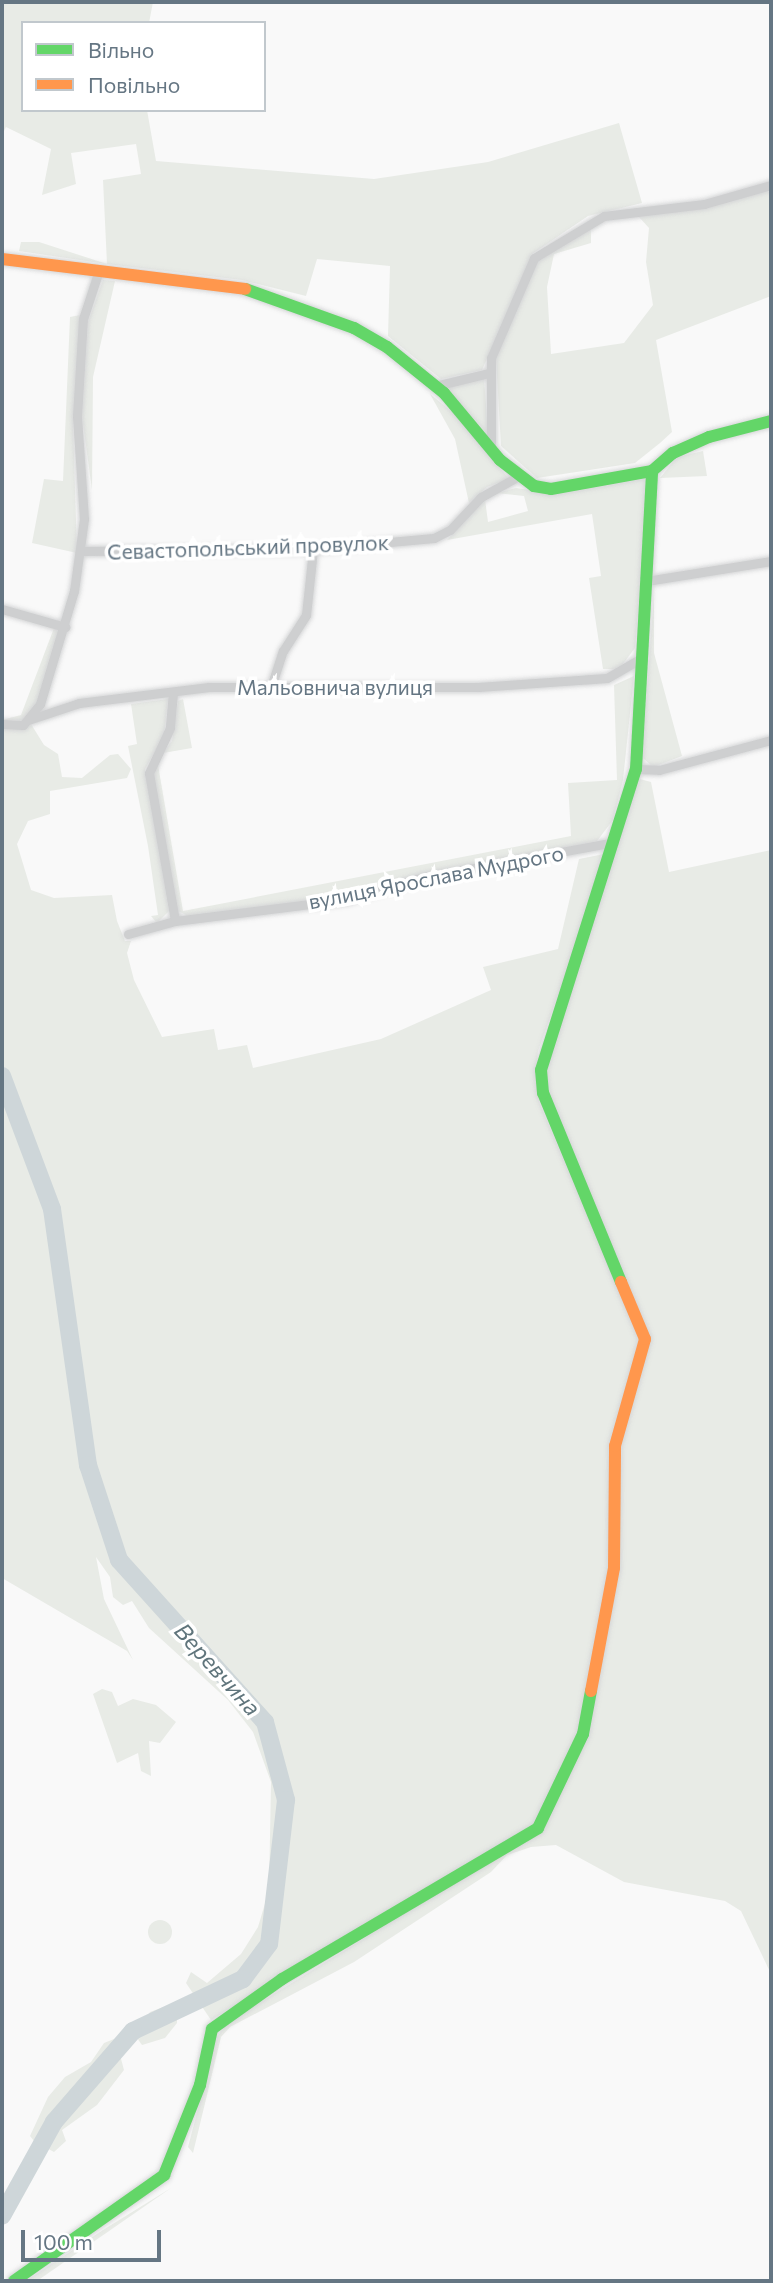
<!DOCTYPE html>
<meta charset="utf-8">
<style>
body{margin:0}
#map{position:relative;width:773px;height:2283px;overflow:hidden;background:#f9f9f9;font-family:Commissioner,sans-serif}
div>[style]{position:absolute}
.green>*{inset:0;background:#e8ebe6}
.round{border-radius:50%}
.river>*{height:18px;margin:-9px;padding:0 9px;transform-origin:9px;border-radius:9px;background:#ced6d9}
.roads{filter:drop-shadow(0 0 2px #d5d6d7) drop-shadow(0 0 2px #d5d6d7)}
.street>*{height:9px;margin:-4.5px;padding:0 4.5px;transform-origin:4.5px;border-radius:4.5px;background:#cecfd0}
.fast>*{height:12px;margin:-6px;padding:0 6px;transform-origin:6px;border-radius:6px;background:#63d668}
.slow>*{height:12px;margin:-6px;padding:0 6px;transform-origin:6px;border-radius:6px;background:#ff974d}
span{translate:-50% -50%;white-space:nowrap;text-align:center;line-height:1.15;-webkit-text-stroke:7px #fff;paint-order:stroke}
.street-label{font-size:21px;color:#657683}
.water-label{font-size:23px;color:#60757c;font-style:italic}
.frame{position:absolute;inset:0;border:4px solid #657683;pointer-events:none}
.legend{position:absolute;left:21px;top:21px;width:245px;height:91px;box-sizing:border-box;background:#fff;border:2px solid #c1c8cd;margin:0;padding:9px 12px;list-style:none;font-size:21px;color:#657683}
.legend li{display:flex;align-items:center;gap:14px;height:35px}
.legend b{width:35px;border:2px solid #c1c8cd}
.scale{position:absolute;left:21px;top:2230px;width:140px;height:32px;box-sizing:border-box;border:4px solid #657683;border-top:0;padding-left:9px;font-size:21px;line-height:24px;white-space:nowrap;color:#657683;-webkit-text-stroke:5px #fff;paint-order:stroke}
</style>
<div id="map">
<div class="green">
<i style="clip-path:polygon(2px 2px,153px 2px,149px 23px,23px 23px,23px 110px,147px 110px,156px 161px,374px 179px,488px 162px,619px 123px,642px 203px,588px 216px,532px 254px,482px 370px,441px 379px,388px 336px,390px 266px,317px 259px,306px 296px,242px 280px,107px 264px,19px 251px,21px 242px,39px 242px,107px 264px,103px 180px,141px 174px,136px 144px,71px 153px,76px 184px,42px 195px,51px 149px,6px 127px,2px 135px)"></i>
<i style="clip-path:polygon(771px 191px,771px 296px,656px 340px,672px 432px,660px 443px,635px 463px,537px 478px,501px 446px,496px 357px,538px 258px,591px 225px,591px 243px,554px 254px,547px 287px,551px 354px,624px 343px,653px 305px,646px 262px,649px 228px,639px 217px)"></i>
<i style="clip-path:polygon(103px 280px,115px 281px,93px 377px,92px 490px,82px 416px,88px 322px)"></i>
<i style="clip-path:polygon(80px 315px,73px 424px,77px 553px,32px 543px,44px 479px,63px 481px,70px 317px)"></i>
<i style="clip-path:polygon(484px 378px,488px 434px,445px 387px)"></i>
<i style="clip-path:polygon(430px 394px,457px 416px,509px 479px,487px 487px,469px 503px,455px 439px)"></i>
<i style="clip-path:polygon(703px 451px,707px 476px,660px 478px,677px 457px)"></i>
<i style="clip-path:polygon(644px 479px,649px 484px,635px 648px,619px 669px,603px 669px,589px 578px,601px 576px,592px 514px,447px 540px,485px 499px,488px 522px,528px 511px,524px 496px,496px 493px,516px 488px,559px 494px)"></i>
<i style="clip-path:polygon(654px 594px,654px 653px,682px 756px,653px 767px,642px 757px)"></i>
<i style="clip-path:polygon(54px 628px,59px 629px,37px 702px,23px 720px,2px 720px,21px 715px)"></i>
<i style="clip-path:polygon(634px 676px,623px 780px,613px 820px,597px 841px,349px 895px,190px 917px,176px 910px,153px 769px,157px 759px,183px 911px,571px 836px,568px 783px,617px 780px,614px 685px)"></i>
<i style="clip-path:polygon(168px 699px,164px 736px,145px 769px,169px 911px,157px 923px,151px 916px,158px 915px,148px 846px,128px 746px,137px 744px,131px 704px)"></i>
<i style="clip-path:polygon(183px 699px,192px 748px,163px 753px,172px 741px,178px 701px)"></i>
<i style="clip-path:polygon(31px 724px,44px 745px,58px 754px,62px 777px,82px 778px,110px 755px,118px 754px,131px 769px,127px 778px,50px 791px,50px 814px,28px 821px,17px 844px,31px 890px,54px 898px,112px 895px,117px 921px,125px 941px,131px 941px,127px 953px,134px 980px,162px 1037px,214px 1029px,218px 1050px,247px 1045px,253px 1068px,381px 1039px,491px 990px,483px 967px,558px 949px,579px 859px,609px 853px,538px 1051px,536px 1074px,539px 1102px,641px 1341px,611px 1449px,611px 1562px,585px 1716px,537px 1825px,211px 2020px,186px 1983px,191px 1972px,207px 1983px,241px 1954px,258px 1927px,269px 1890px,271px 1782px,253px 1732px,228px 1700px,149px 1628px,132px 1601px,123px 1605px,113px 1597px,110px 1577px,96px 1557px,104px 1599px,133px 1660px,127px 1651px,2px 1578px,2px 728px)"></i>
<i style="clip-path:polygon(636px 778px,651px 782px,669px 872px,771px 850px,771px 1974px,741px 1911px,725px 1901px,624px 1882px,556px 1845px,531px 1847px,507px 1855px,491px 1872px,354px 1962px,230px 2027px,221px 2037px,193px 2153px,188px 2147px,217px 2037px,227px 2023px,540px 1830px,550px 1818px,592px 1720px,617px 1541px,623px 1427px,645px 1356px,547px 1094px,544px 1068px)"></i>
<i style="clip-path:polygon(102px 1689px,112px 1692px,118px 1706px,133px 1699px,156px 1705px,176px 1722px,160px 1743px,149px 1741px,151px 1776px,141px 1771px,138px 1753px,117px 1763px,93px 1694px)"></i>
<i class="round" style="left:148px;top:1920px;width:24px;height:24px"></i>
<i style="clip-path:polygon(177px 2002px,177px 2023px,165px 2038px,142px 2045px,137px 2038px,140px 2026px,150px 2012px)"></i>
<i style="clip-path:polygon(124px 2035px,129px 2041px,120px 2055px,124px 2070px,97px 2105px,62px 2130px,66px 2141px,54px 2152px,34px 2141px,30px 2136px,48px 2097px,65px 2077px,91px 2062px,104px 2043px)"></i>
<i style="clip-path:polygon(171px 2188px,37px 2281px,26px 2281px,103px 2230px)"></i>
</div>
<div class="river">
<i style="left:2px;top:1076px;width:142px;rotate:69.4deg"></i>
<i style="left:52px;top:1209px;width:259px;rotate:82deg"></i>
<i style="left:88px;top:1465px;width:100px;rotate:71.9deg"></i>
<i style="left:119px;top:1560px;width:218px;rotate:48deg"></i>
<i style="left:265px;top:1722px;width:81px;rotate:74.9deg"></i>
<i style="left:286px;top:1800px;width:145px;rotate:96.7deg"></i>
<i style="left:269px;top:1944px;width:44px;rotate:126.6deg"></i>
<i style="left:243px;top:1979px;width:122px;rotate:154.7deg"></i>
<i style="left:133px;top:2031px;width:121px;rotate:131deg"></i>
<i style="left:54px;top:2122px;width:107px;rotate:119deg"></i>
</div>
<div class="roads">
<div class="street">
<i style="left:435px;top:386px;width:56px;rotate:-13.5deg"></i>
<i style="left:491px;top:449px;width:91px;rotate:-90deg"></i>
<i style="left:491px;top:358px;width:109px;rotate:-66.7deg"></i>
<i style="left:534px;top:258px;width:82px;rotate:-31deg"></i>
<i style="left:604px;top:216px;width:101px;rotate:-6.8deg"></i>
<i style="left:704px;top:204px;width:70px;rotate:-15.8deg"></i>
<i style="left:82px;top:551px;width:231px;rotate:-0.5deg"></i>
<i style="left:313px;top:549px;width:121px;rotate:-5.2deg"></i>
<i style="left:434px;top:538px;width:18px;rotate:-27deg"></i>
<i style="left:450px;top:530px;width:45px;rotate:-46.8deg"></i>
<i style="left:481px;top:497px;width:41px;rotate:-29.1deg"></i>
<i style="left:646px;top:581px;width:127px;rotate:-9.1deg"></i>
<i style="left:2px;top:609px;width:66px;rotate:15.9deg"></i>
<i style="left:271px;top:687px;width:38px;rotate:-72deg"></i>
<i style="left:283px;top:651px;width:43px;rotate:-57.4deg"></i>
<i style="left:306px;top:615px;width:66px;rotate:-83.9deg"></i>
<i style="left:173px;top:692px;width:36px;rotate:95deg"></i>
<i style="left:170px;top:728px;width:50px;rotate:115deg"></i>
<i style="left:149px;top:773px;width:150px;rotate:80deg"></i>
<i style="left:28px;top:720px;width:54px;rotate:-18.4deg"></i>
<i style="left:79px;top:703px;width:131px;rotate:-7deg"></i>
<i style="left:209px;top:687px;width:269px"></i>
<i style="left:478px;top:687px;width:129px;rotate:-4deg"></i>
<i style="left:607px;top:678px;width:38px;rotate:-30deg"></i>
<i style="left:2px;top:724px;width:21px;rotate:3deg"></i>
<i style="left:23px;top:725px;width:27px;rotate:-51deg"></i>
<i style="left:40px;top:704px;width:118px;rotate:-73.3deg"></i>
<i style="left:74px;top:591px;width:73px;rotate:-82.1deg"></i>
<i style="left:84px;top:519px;width:103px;rotate:-93.9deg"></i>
<i style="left:77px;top:416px;width:97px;rotate:-86.5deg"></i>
<i style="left:83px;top:319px;width:52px;rotate:-71.9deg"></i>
<i style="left:636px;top:769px;width:23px;rotate:2deg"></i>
<i style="left:659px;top:770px;width:116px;rotate:-15deg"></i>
<i style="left:128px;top:934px;width:49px;rotate:-15.5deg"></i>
<i style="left:175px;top:921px;width:174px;rotate:-7.2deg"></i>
<i style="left:348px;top:899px;width:79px;rotate:-16.1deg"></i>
<i style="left:424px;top:877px;width:193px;rotate:-10.4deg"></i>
</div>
<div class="fast">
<i style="left:245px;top:289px;width:116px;rotate:19.7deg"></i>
<i style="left:354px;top:328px;width:38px;rotate:30deg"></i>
<i style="left:387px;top:347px;width:73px;rotate:38.9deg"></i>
<i style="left:444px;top:393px;width:87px;rotate:50.1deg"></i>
<i style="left:500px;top:460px;width:43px;rotate:37.4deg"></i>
<i style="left:534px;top:486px;width:17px;rotate:10deg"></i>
<i style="left:551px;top:489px;width:103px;rotate:-10.1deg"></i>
<i style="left:652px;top:471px;width:28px;rotate:-41deg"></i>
<i style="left:673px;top:453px;width:39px;rotate:-24deg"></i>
<i style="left:709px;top:437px;width:64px;rotate:-14.5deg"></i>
<i style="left:621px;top:1282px;width:204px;rotate:-112.4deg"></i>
<i style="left:543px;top:1093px;width:23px;rotate:-95deg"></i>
<i style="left:541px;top:1070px;width:316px;rotate:-72.5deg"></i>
<i style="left:636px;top:769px;width:298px;rotate:-86.9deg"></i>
<i style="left:14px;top:2281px;width:184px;rotate:-35.2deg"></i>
<i style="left:164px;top:2175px;width:97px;rotate:-68.2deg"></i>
<i style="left:200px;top:2085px;width:57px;rotate:-77.9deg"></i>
<i style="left:212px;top:2029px;width:86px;rotate:-35.5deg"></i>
<i style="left:282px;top:1979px;width:297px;rotate:-30.5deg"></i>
<i style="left:538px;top:1828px;width:104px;rotate:-64.4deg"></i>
<i style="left:583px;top:1734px;width:44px;rotate:-79.5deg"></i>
</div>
<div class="slow">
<i style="left:2px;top:259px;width:245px;rotate:7deg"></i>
<i style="left:591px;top:1691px;width:125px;rotate:-79.4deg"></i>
<i style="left:614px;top:1568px;width:122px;rotate:-89.5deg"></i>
<i style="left:615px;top:1446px;width:111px;rotate:-74.3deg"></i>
<i style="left:645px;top:1339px;width:62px;rotate:-112.8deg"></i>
</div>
</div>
<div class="street-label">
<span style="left:248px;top:547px;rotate:-2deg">Севастопольський провулок</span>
<span style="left:335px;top:687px">Мальовнича вулиця</span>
<span style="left:436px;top:877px;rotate:-11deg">вулиця Ярослава Мудрого</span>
</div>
<div class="water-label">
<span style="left:218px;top:1669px;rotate:48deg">Веревчина</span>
</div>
<div class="frame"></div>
<ul class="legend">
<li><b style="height:9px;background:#63d668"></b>Вільно</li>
<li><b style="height:9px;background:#ff974d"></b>Повільно</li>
</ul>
<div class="scale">100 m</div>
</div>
